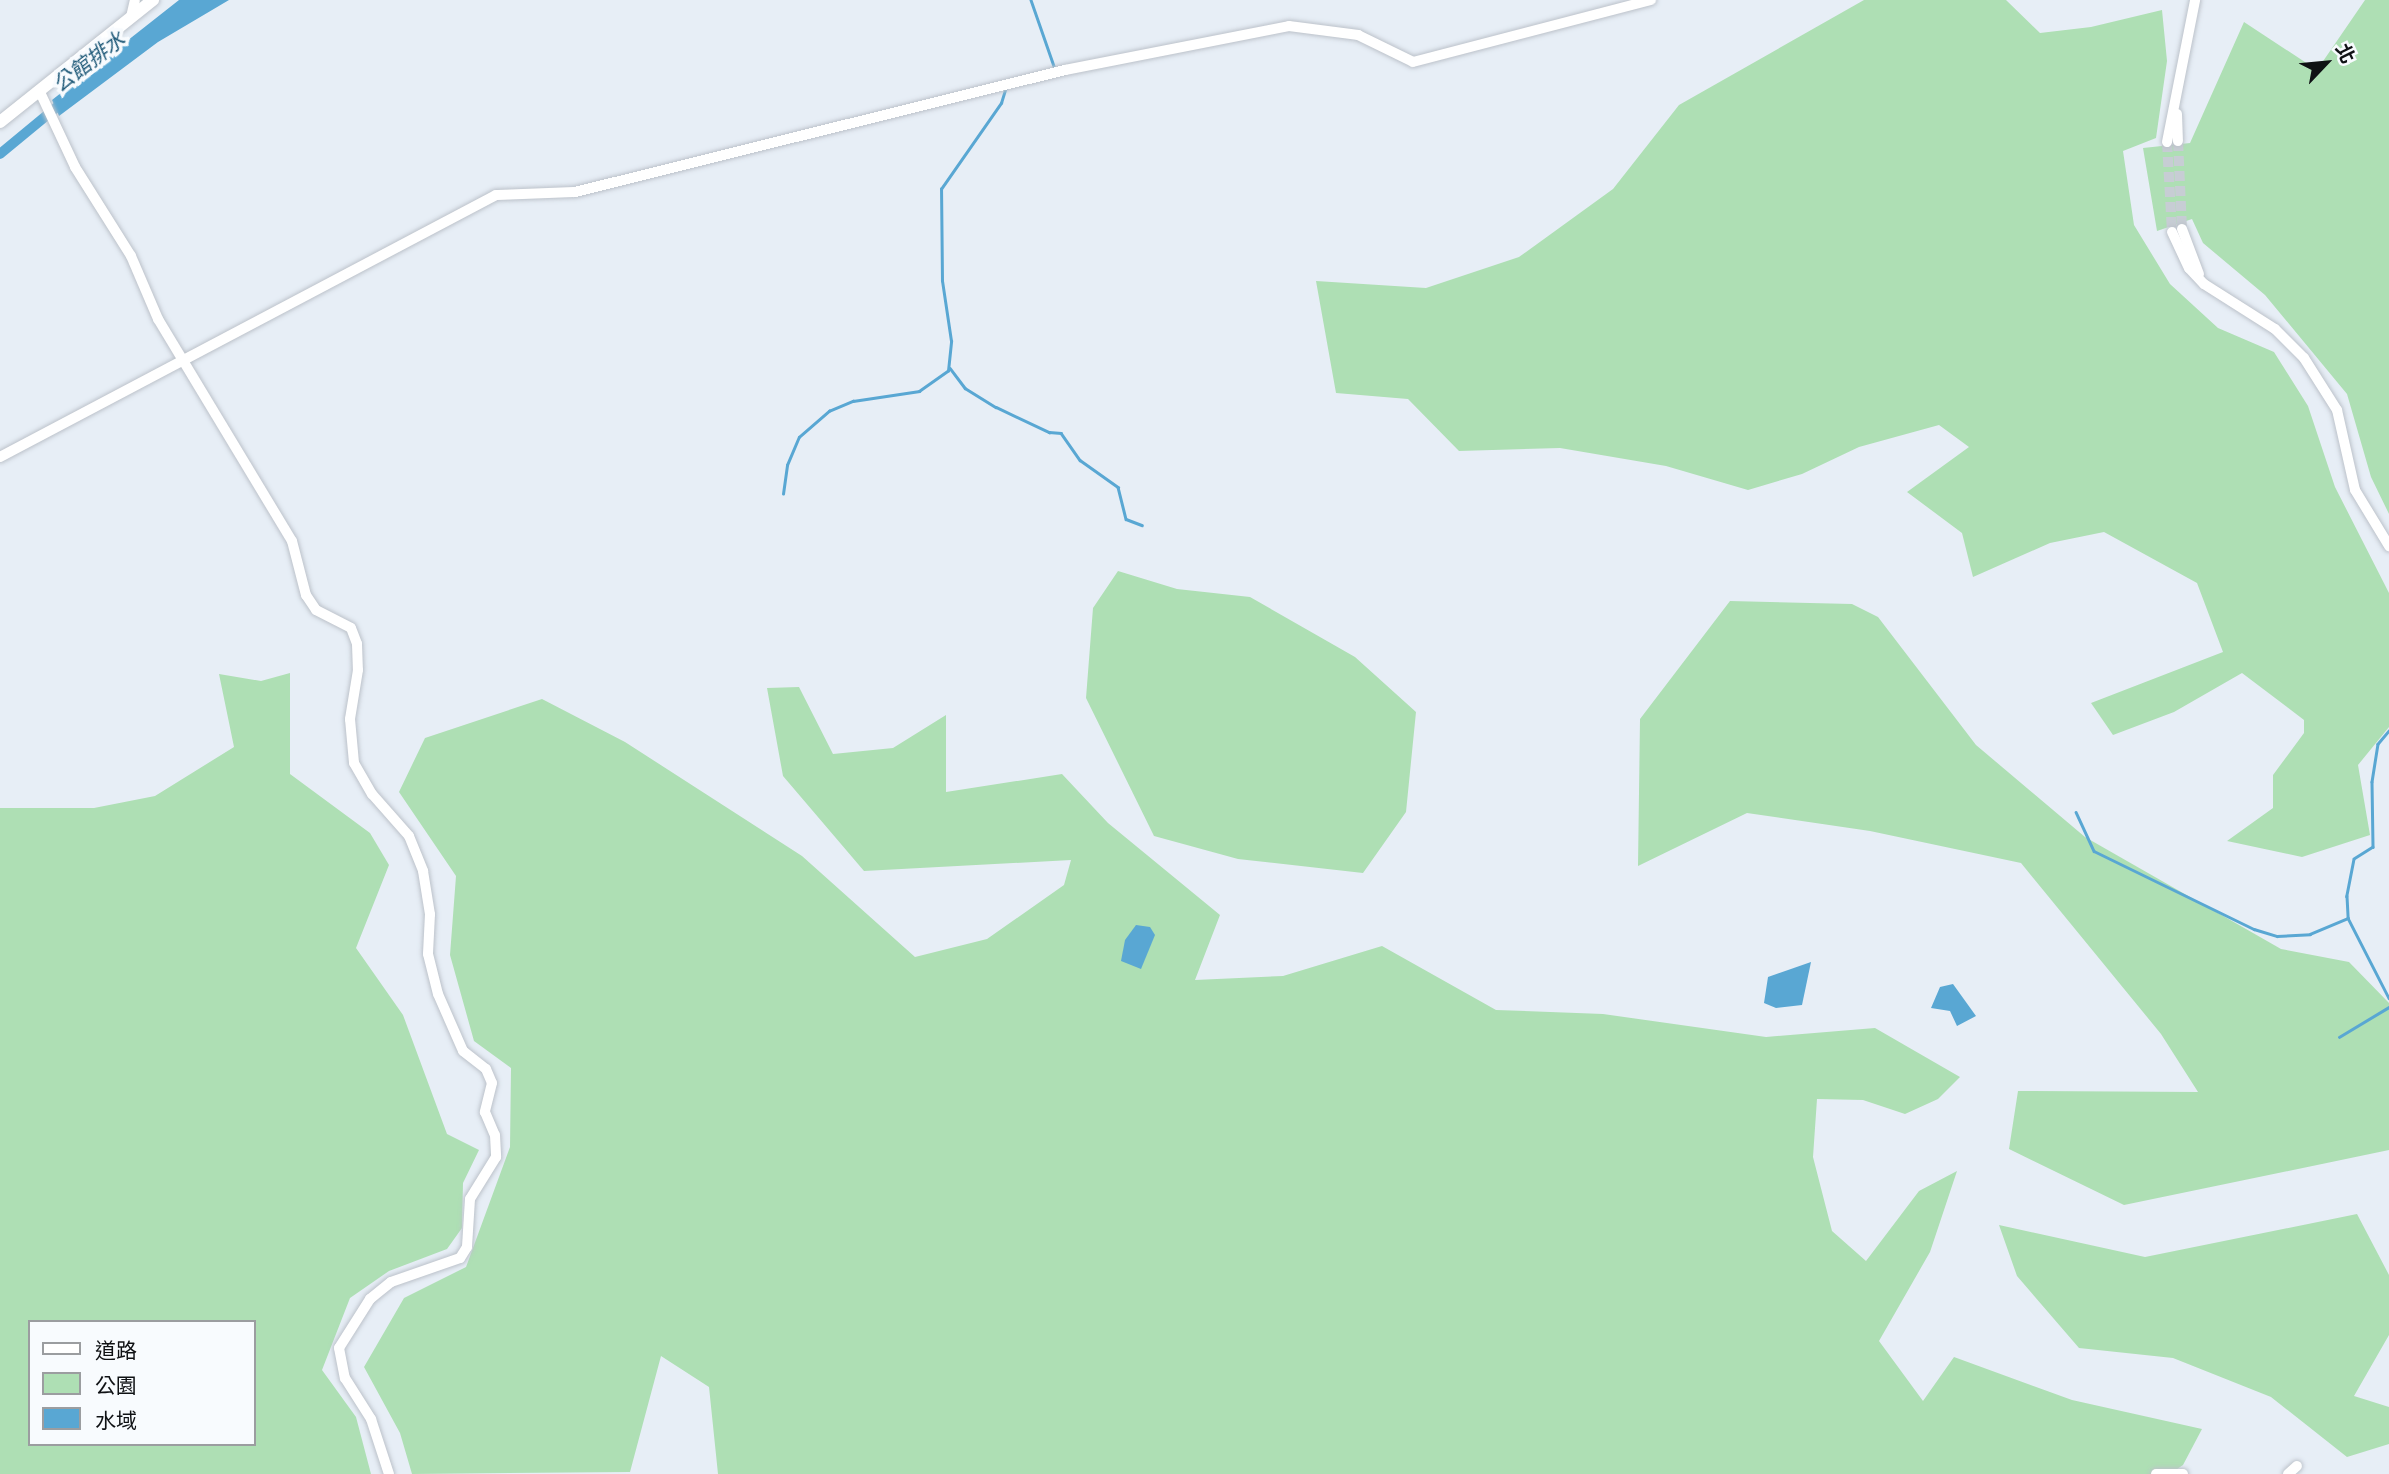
<!DOCTYPE html>
<meta charset="utf-8">
<style>
body{margin:0}
#map{position:relative;width:2389px;height:1474px;overflow:hidden;background:#e7eef6;font-family:"Fira Sans Condensed","Noto Sans TC",sans-serif}
div>[style]{position:absolute}
.green>*{inset:0;background:#aedfb4}
.water>*{inset:0;background:#59a7d3}
.stream>*{height:2.5px;margin:-1.25px;padding:0 1.25px;transform-origin:1.25px;border-radius:1.25px;background:#59a7d3}
.canal>*{height:10px;margin:-5px;padding:0 5px;transform-origin:5px;border-radius:5px;background:#59a7d3}
.minor-tunnel>*{height:10px;margin-top:-5px;transform-origin:0;background:repeating-linear-gradient(90deg,#c7cdd4 0 10px,transparent 0 15px)}
.roads{filter:drop-shadow(0 0 2px #bcc2ca) drop-shadow(0 0 2px #bcc2ca)}
.minor>*{height:10px;margin:-5px;padding:0 5px;transform-origin:5px;border-radius:5px;background:#fff}
.major>*{height:12px;margin:-6px;padding:0 6px;transform-origin:6px;border-radius:6px;background:#fff}
span{translate:-50% -50%;white-space:nowrap;text-align:center;line-height:1.15;-webkit-text-stroke:7px #f8fbfe;paint-order:stroke}
.water-label{font-size:21px;color:#1d5877;font-style:italic}
.legend{position:absolute;left:28px;top:1320px;width:228px;height:126px;box-sizing:border-box;background:#f8fbfe;border:2px solid #9b9da0;margin:0;padding:9px 12px;list-style:none;font-size:21px;color:#0f1114}
.legend li{display:flex;align-items:center;gap:14px;height:35px}
.legend b{width:35px;border:2px solid #9b9da0}
.north{position:absolute;left:2291px;top:28px;width:70px;height:70px;-webkit-text-stroke:5px #f8fbfe;paint-order:stroke;rotate:64deg;font-size:19px;font-weight:700;line-height:28px;text-align:center;color:#0f1114}
.north::after{content:'';display:block;margin:auto;width:24px;height:32px;background:#0f1114;clip-path:polygon(50% 0,100% 100%,50% 72%,0 100%)}
</style>
<div id="map">
<div class="green">
<i style="clip-path:polygon(1864px 0,2006px 0,2040px 33px,2091px 27px,2162px 10px,2167px 61px,2156px 138px,2123px 151px,2134px 225px,2170px 284px,2218px 328px,2274px 352px,2308px 406px,2335px 487px,2389px 593px,2389px 727px,2358px 765px,2370px 835px,2302px 857px,2227px 841px,2273px 808px,2273px 775px,2304px 733px,2304px 720px,2242px 673px,2174px 712px,2113px 735px,2091px 703px,2223px 652px,2197px 583px,2104px 532px,2050px 543px,1973px 577px,1962px 533px,1907px 492px,1969px 447px,1939px 425px,1859px 447px,1802px 474px,1748px 490px,1666px 466px,1560px 448px,1459px 451px,1408px 399px,1336px 393px,1316px 281px,1426px 288px,1519px 257px,1613px 189px,1679px 105px)"></i>
<i style="clip-path:polygon(2365px 0,2389px 0,2389px 514px,2371px 477px,2347px 394px,2265px 295px,2203px 243px,2192px 219px,2157px 231px,2143px 148px,2190px 143px,2244px 22px,2317px 70px)"></i>
<i style="clip-path:polygon(1118px 571px,1177px 589px,1250px 597px,1355px 657px,1416px 712px,1406px 812px,1363px 873px,1238px 859px,1154px 836px,1086px 698px,1093px 608px)"></i>
<i style="clip-path:polygon(1730px 601px,1852px 604px,1878px 617px,1976px 745px,2085px 837px,2281px 949px,2349px 962px,2389px 1003px,2389px 1150px,2124px 1205px,2009px 1149px,2018px 1091px,2198px 1092px,2161px 1034px,2021px 863px,1870px 831px,1747px 813px,1638px 866px,1640px 719px)"></i>
<i style="clip-path:polygon(evenodd,290px 673px,290px 774px,370px 833px,389px 865px,356px 948px,403px 1015px,447px 1134px,479px 1150px,463px 1183px,462px 1228px,447px 1249px,389px 1271px,350px 1298px,322px 1370px,356px 1417px,371px 1474px,0 1474px,0 808px,94px 808px,155px 796px,234px 747px,219px 674px,261px 681px,290px 673px,30px 1322px,254px 1322px,254px 1444px,30px 1444px,30px 1322px)"></i>
<i style="clip-path:polygon(799px 687px,833px 754px,893px 748px,946px 715px,946px 792px,1062px 774px,1108px 823px,1220px 915px,1195px 980px,1283px 976px,1382px 946px,1496px 1010px,1603px 1014px,1766px 1037px,1875px 1028px,1960px 1077px,1938px 1099px,1905px 1114px,1863px 1100px,1817px 1099px,1813px 1157px,1832px 1231px,1866px 1261px,1919px 1191px,1957px 1171px,1930px 1252px,1879px 1341px,1923px 1401px,1954px 1357px,2072px 1400px,2202px 1429px,2183px 1465px,2170px 1474px,718px 1474px,709px 1387px,661px 1356px,630px 1472px,412px 1474px,400px 1433px,364px 1367px,404px 1298px,466px 1267px,510px 1147px,511px 1068px,474px 1041px,450px 955px,456px 876px,399px 792px,425px 738px,542px 699px,625px 742px,802px 856px,915px 957px,987px 939px,1064px 885px,1071px 860px,864px 871px,783px 776px,767px 688px)"></i>
<i style="clip-path:polygon(2357px 1214px,2389px 1275px,2389px 1335px,2354px 1396px,2389px 1407px,2389px 1444px,2347px 1457px,2271px 1397px,2173px 1358px,2079px 1348px,2017px 1276px,1999px 1225px,2145px 1257px)"></i>
</div>
<div class="water">
<i style="clip-path:polygon(179px 0,229px 0,158px 42px,59px 116px,52px 100px)"></i>
<i style="clip-path:polygon(1136px 925px,1150px 927px,1155px 935px,1141px 969px,1121px 961px,1125px 940px)"></i>
<i style="clip-path:polygon(1811px 962px,1802px 1005px,1776px 1008px,1764px 1003px,1768px 977px)"></i>
<i style="clip-path:polygon(1953px 984px,1976px 1016px,1957px 1026px,1950px 1011px,1931px 1008px,1940px 987px)"></i>
</div>
<div class="stream">
<i style="left:1031px;top:0;width:73px;rotate:70.8deg"></i>
<i style="left:950px;top:368px;width:25px;rotate:53deg"></i>
<i style="left:965px;top:388px;width:36px;rotate:32deg"></i>
<i style="left:996px;top:407px;width:59px;rotate:25.3deg"></i>
<i style="left:1049px;top:432px;width:12px;rotate:5deg"></i>
<i style="left:1061px;top:433px;width:33px;rotate:55deg"></i>
<i style="left:1080px;top:460px;width:47px;rotate:35.4deg"></i>
<i style="left:1118px;top:487px;width:33px;rotate:76deg"></i>
<i style="left:1126px;top:519px;width:17px;rotate:21deg"></i>
<i style="left:783px;top:494px;width:29px;rotate:-82deg"></i>
<i style="left:787px;top:465px;width:30px;rotate:-67deg"></i>
<i style="left:799px;top:437px;width:40px;rotate:-41deg"></i>
<i style="left:829px;top:411px;width:26px;rotate:-23deg"></i>
<i style="left:853px;top:401px;width:67px;rotate:-8.6deg"></i>
<i style="left:919px;top:391px;width:35px;rotate:-35deg"></i>
<i style="left:948px;top:371px;width:30px;rotate:-84deg"></i>
<i style="left:951px;top:341px;width:61px;rotate:-98.5deg"></i>
<i style="left:942px;top:281px;width:92px;rotate:-90.6deg"></i>
<i style="left:941px;top:189px;width:105px;rotate:-55.1deg"></i>
<i style="left:1001px;top:103px;width:17px;rotate:-73deg"></i>
<i style="left:2389px;top:731px;width:17px;rotate:130deg"></i>
<i style="left:2378px;top:744px;width:38px;rotate:99deg"></i>
<i style="left:2372px;top:782px;width:65px;rotate:89.1deg"></i>
<i style="left:2373px;top:847px;width:22px;rotate:148deg"></i>
<i style="left:2354px;top:859px;width:38px;rotate:101deg"></i>
<i style="left:2347px;top:896px;width:22px;rotate:87deg"></i>
<i style="left:2348px;top:918px;width:90px;rotate:62.9deg"></i>
<i style="left:2076px;top:812px;width:43px;rotate:65.2deg"></i>
<i style="left:2094px;top:851px;width:178px;rotate:26deg"></i>
<i style="left:2254px;top:929px;width:24px;rotate:17deg"></i>
<i style="left:2277px;top:936px;width:33px;rotate:-3deg"></i>
<i style="left:2310px;top:934px;width:41px;rotate:-22.8deg"></i>
<i style="left:2339px;top:1037px;width:58px;rotate:-31deg"></i>
</div>
<div class="canal">
<i style="left:0;top:154px;width:83px;rotate:-39.6deg"></i>
</div>
<div class="minor-tunnel">
<i style="left:2178px;top:141px;width:88px;rotate:87.4deg"></i>
<i style="left:2167px;top:142px;width:90px;rotate:86.8deg"></i>
</div>
<div class="roads">
<div class="minor">
<i style="left:131px;top:17px;width:17px;rotate:-77deg"></i>
<i style="left:39px;top:90px;width:85px;rotate:64.9deg"></i>
<i style="left:75px;top:167px;width:105px;rotate:57.8deg"></i>
<i style="left:131px;top:256px;width:69px;rotate:66.8deg"></i>
<i style="left:158px;top:319px;width:259px;rotate:58.9deg"></i>
<i style="left:292px;top:541px;width:56px;rotate:75.5deg"></i>
<i style="left:306px;top:595px;width:18px;rotate:56deg"></i>
<i style="left:316px;top:610px;width:39px;rotate:27deg"></i>
<i style="left:351px;top:628px;width:17px;rotate:69deg"></i>
<i style="left:357px;top:644px;width:26px;rotate:88deg"></i>
<i style="left:358px;top:670px;width:50px;rotate:99.3deg"></i>
<i style="left:350px;top:719px;width:44px;rotate:84.8deg"></i>
<i style="left:354px;top:763px;width:36px;rotate:60deg"></i>
<i style="left:372px;top:794px;width:56px;rotate:48.6deg"></i>
<i style="left:409px;top:836px;width:38px;rotate:68deg"></i>
<i style="left:423px;top:871px;width:44px;rotate:80.8deg"></i>
<i style="left:430px;top:914px;width:40px;rotate:92.9deg"></i>
<i style="left:428px;top:954px;width:41px;rotate:76deg"></i>
<i style="left:438px;top:994px;width:62px;rotate:66.3deg"></i>
<i style="left:463px;top:1051px;width:29px;rotate:38deg"></i>
<i style="left:486px;top:1069px;width:15px;rotate:67deg"></i>
<i style="left:492px;top:1083px;width:30px;rotate:104deg"></i>
<i style="left:485px;top:1112px;width:25px;rotate:67deg"></i>
<i style="left:495px;top:1135px;width:22px;rotate:87deg"></i>
<i style="left:496px;top:1157px;width:49px;rotate:121.8deg"></i>
<i style="left:470px;top:1199px;width:48px;rotate:93.6deg"></i>
<i style="left:467px;top:1247px;width:13px;rotate:122deg"></i>
<i style="left:460px;top:1258px;width:73px;rotate:160.8deg"></i>
<i style="left:391px;top:1282px;width:27px;rotate:141deg"></i>
<i style="left:370px;top:1299px;width:58px;rotate:122.3deg"></i>
<i style="left:339px;top:1348px;width:31px;rotate:79deg"></i>
<i style="left:345px;top:1378px;width:49px;rotate:57.6deg"></i>
<i style="left:371px;top:1419px;width:58px;rotate:71.9deg"></i>
<i style="left:2177px;top:114px;width:27px;rotate:88deg"></i>
<i style="left:2167px;top:142px;width:145px;rotate:-78.8deg"></i>
<i style="left:2182px;top:229px;width:48px;rotate:69.3deg"></i>
<i style="left:2172px;top:232px;width:40px;rotate:65deg"></i>
<i style="left:2189px;top:268px;width:22px;rotate:47deg"></i>
<i style="left:2204px;top:284px;width:84px;rotate:32.4deg"></i>
<i style="left:2275px;top:329px;width:41px;rotate:45deg"></i>
<i style="left:2304px;top:358px;width:62px;rotate:57.6deg"></i>
<i style="left:2337px;top:410px;width:82px;rotate:77.3deg"></i>
<i style="left:2355px;top:490px;width:66px;rotate:58.7deg"></i>
<i style="left:0;top:457px;width:561px;rotate:-27.84deg"></i>
<i style="left:496px;top:195px;width:79px;rotate:-2.2deg"></i>
<i style="left:575px;top:192px;width:505px;rotate:-13.98deg"></i>
<i style="left:1065px;top:70px;width:228px;rotate:-11.1deg"></i>
<i style="left:1289px;top:26px;width:70px;rotate:7.4deg"></i>
<i style="left:1358px;top:35px;width:61px;rotate:26.1deg"></i>
<i style="left:1413px;top:62px;width:246px;rotate:-14.6deg"></i>
<i style="left:2156px;top:1474px;width:27px"></i>
<i style="left:2288px;top:1474px;width:12px;rotate:-42deg"></i>
</div>
<div class="major">
<i style="left:0;top:122px;width:196px;rotate:-38.6deg"></i>
</div>
</div>
<div class="water-label">
<span style="left:89px;top:62px;rotate:-37deg">公館排水</span>
</div>
<ul class="legend">
<li><b style="height:9px;background:#fff"></b>道路</li>
<li><b style="height:19px;background:#aedfb4"></b>公園</li>
<li><b style="height:19px;background:#59a7d3"></b>水域</li>
</ul>
<div class="north">北</div>
</div>
